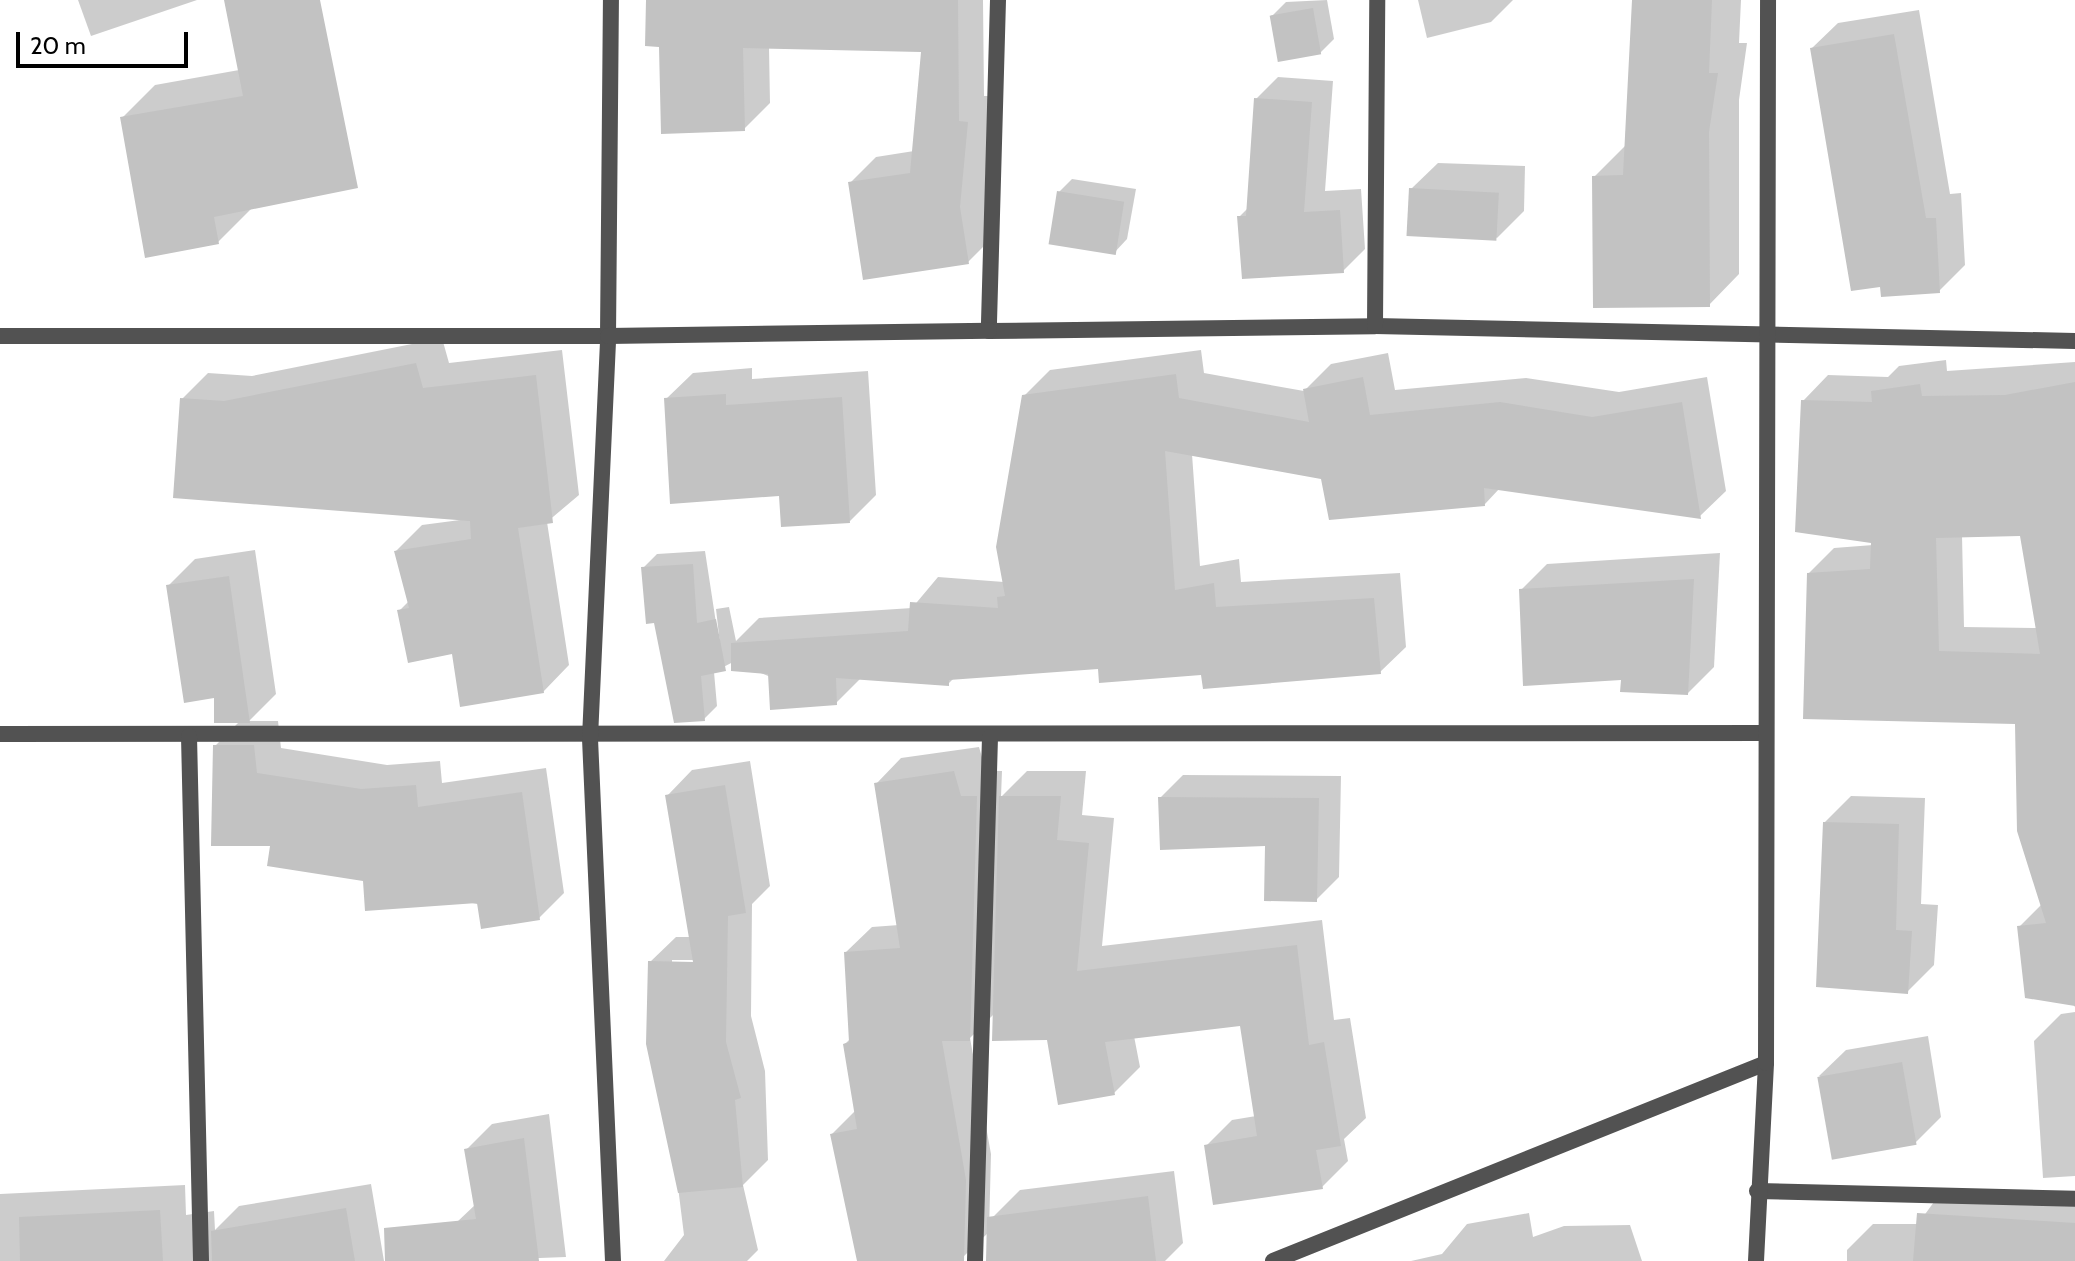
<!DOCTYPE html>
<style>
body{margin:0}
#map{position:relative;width:2075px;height:1261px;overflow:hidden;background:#fff;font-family:Cabin,sans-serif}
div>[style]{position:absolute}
.shadow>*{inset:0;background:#0003}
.building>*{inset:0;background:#c2c2c2;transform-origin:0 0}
.minor>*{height:16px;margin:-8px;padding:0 8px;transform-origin:8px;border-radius:8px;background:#525252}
span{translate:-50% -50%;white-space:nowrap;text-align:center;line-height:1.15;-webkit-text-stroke:8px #fff;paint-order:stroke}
.scale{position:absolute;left:16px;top:32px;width:172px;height:36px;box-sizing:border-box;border:4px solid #000;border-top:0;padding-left:10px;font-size:24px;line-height:28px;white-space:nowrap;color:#000;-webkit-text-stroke:6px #fff;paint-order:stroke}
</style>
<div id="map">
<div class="shadow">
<i style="clip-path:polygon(78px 0,197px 0,91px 36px)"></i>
<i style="clip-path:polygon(648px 0,983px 0,984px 96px,993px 96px,985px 180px,994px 236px,968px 262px,850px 183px,876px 157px,914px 151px,923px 50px,769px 47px,770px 103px,744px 129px,661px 45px)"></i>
<i style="clip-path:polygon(1327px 0,1334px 39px,1320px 53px,1273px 15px,1286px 2px)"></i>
<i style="clip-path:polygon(1418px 0,1513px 0,1491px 22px,1427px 38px)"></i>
<i style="clip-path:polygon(1634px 0,1741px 0,1739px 43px,1747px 43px,1739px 100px,1739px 274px,1709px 305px,1594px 177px,1625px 146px)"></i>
<i style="clip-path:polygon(1919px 10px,1950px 194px,1961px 193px,1965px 265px,1939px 291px,1812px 48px,1838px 23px)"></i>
<i style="clip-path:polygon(284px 62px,251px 209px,218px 242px,122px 118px,155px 85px)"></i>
<i style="clip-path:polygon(1278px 77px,1333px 81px,1325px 191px,1361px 189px,1365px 249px,1343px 271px,1239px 217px,1248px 208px,1256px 99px)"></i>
<i style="clip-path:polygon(1438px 163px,1525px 166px,1524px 211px,1497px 238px,1411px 189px)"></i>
<i style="clip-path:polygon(1072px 179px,1136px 189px,1127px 239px,1114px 253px,1059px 192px)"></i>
<i style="clip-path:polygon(442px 338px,449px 363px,562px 350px,579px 495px,547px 522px,569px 665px,543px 692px,454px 651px,400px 610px,409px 601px,396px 551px,422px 525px,460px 520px,182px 399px,208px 373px,252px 376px)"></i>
<i style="clip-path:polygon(1201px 350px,1204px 373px,1304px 391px,1331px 364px,1388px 353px,1395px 390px,1526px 378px,1619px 392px,1707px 377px,1726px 491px,1700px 516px,1500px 488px,1485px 504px,1192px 454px,1200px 566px,1239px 559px,1241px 582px,1400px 573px,1406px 647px,1380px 672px,1100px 667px,955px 677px,948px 684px,861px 678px,836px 703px,733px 662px,714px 672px,717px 706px,704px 719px,643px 568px,657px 554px,705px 551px,722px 662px,716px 609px,729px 607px,736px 641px,759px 618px,912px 608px,938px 577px,1004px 582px,1024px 396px,1050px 370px)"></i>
<i style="clip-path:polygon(evenodd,1946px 360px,1947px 371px,2075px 362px,2075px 1007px,2019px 927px,2042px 904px,2017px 722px,1809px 573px,1834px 548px,1873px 545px,1803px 401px,1828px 375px,1888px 377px,1899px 366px,1946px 360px,2021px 534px,2037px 628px,1964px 627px,1962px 535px,2021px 534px)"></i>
<i style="clip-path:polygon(752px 368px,752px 379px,868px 371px,876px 495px,850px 521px,781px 494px,666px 399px,693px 373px)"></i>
<i style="clip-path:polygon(255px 550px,276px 694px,249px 721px,278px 721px,281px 748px,387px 765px,440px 761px,442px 783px,546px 768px,564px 893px,539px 918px,365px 879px,273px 844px,215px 746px,240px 721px,216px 696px,168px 586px,195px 559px)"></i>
<i style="clip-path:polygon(1720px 553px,1714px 667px,1688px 693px,1623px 678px,1521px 590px,1547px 564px)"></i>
<i style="clip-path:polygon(979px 747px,986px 771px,1002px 771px,1001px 797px,1027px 771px,1086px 771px,1082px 815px,1114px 818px,1102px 946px,1322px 920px,1334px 1020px,1350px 1018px,1366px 1118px,1344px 1139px,1348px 1161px,1322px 1187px,1206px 1146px,1232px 1120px,1256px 1116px,1241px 1024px,1134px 1036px,1140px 1067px,1114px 1093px,1048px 1038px,995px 1013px,970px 1038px,991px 1154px,989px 1232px,963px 1257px,859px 1261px,832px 1134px,856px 1110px,845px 1044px,851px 1038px,846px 952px,872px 927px,899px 925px,876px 784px,901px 758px)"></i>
<i style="clip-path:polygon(evenodd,750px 761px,770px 886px,752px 904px,751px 1016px,765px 1071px,768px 1160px,743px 1185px,758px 1250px,747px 1261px,664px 1261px,684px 1235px,650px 962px,676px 937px,691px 937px,667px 796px,692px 770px,750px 761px,672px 960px,703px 960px,703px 964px,672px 964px,672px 960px)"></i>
<i style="clip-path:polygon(1183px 775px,1341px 776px,1339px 877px,1316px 900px,1267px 844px,1160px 798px)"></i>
<i style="clip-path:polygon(1851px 796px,1925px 798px,1921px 904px,1938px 905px,1934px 965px,1907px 992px,1825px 822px)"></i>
<i style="clip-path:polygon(2075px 1012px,2075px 1176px,2043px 1178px,2034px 1041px,2061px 1014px)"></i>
<i style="clip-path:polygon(1928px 1036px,1941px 1117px,1915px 1143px,1819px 1076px,1846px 1050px)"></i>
<i style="clip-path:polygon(549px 1114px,566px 1257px,460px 1261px,457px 1222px,476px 1204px,466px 1150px,492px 1124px)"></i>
<i style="clip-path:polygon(1174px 1171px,1183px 1243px,1165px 1261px,998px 1261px,993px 1217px,1020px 1190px)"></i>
<i style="clip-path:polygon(371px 1184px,384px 1261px,0 1261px,0 1194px,185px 1185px,186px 1215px,214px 1211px,215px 1230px,239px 1206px)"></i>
<i style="clip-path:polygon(1944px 1188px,2075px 1197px,2075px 1261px,1847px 1261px,1847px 1250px,1873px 1224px,1918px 1224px)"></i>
<i style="clip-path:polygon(1529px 1213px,1533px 1237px,1564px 1226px,1630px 1225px,1642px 1261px,1411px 1261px,1442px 1254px,1467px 1224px)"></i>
</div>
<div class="building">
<i style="clip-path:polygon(224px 0,320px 0,358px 188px,214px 217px,219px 244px,145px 258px,120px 117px,243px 96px)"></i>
<i style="clip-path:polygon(646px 0,958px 0,959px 121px,968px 122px,960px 207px,969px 264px,863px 280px,848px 182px,910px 173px,921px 52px,743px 48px,745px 131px,661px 134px,659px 47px,645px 46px)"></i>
<i style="clip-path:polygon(1632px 0,1712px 0,1709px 73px,1718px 73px,1709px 132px,1710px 307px,1593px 308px,1592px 176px,1623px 175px)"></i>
<i style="left:1313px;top:8px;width:47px;height:44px;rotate:80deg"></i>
<i style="clip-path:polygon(1894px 34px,1926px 218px,1936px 218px,1940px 293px,1881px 297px,1880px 287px,1851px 291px,1810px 48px)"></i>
<i style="clip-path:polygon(1254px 98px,1312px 102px,1304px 212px,1340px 210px,1344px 273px,1242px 279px,1237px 216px,1246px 216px)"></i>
<i style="left:1409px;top:188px;width:90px;height:48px;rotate:3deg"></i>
<i style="left:1057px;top:191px;width:68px;height:54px;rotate:9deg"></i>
<i style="clip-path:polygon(416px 363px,423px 388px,536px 375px,553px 523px,518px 528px,544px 693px,460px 707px,452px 654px,408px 663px,397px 610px,409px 608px,394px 551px,471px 539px,470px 521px,173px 498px,180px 398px,224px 401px)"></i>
<i style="clip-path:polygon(1176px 374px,1179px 398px,1309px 422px,1303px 389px,1363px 377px,1370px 415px,1500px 402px,1592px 417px,1682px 402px,1701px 519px,1484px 488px,1485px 506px,1329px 520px,1321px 479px,1165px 451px,1175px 590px,1214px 583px,1216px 607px,1374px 598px,1381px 674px,1203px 689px,1201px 675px,1099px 683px,1098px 669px,949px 680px,949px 686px,836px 678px,837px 705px,770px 710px,768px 674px,731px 671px,731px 643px,908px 631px,910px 602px,998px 608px,997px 597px,1005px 596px,996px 547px,1022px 395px)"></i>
<i style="clip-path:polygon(evenodd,2075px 382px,2075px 1006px,2025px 998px,2017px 926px,2046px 923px,2017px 831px,2015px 724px,1803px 719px,1807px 573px,1870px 569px,1871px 543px,1795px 532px,1801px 400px,1872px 402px,1871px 391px,1920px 384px,1922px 396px,2005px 395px,2075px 382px,2020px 536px,2040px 654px,1939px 651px,1936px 538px,2020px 536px)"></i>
<i style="clip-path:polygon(726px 394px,726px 405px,842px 397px,850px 523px,781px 527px,779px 496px,670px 504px,664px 398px)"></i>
<i style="clip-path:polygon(693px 564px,697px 623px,716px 619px,726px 671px,701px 676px,705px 721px,674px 723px,654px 623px,646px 624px,641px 567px)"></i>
<i style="clip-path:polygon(229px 576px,240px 654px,250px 723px,214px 723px,214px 698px,184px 703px,166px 585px)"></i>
<i style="clip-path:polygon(1694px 579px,1688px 695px,1620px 692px,1621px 680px,1523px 686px,1519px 589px)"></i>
<i style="clip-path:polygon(213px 745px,254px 745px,257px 773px,361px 789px,416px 785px,418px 807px,522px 792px,540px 920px,481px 929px,477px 903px,365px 911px,363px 881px,267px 866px,270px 846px,211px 846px)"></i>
<i style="clip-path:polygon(954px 771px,961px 796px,977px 796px,970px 1041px,942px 1041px,966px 1180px,964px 1261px,857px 1261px,830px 1134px,857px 1129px,843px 1044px,849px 1042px,844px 952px,900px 948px,874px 783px)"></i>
<i style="clip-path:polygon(725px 785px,746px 913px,728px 916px,726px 1042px,741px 1098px,735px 1100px,743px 1187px,678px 1193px,646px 1044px,648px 961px,693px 962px,665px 795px)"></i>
<i style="clip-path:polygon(999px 796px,1061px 796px,1057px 840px,1089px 843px,1077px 971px,1297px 945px,1309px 1045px,1324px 1042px,1341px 1146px,1316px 1150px,1323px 1189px,1213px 1205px,1204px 1145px,1257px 1136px,1240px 1026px,1105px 1042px,1115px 1095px,1058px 1105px,1047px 1040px,992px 1041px)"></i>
<i style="clip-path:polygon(1158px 797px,1319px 798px,1317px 902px,1264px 901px,1265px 846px,1160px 850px)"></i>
<i style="clip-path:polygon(1823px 822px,1899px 824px,1896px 930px,1912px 931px,1908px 994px,1816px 987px)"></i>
<i style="left:1902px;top:1062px;width:84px;height:86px;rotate:80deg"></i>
<i style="clip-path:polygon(524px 1138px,539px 1261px,385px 1261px,384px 1228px,476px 1219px,464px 1149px)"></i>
<i style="clip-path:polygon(1148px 1196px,1156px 1261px,986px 1261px,987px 1217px)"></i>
<i style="clip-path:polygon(346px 1208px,355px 1261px,212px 1261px,211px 1231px)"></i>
<i style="clip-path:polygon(160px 1210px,163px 1261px,20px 1261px,19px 1217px)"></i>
<i style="clip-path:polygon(1917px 1213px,2075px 1223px,2075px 1261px,1913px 1261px)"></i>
</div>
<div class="minor">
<i style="left:998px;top:0;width:331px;rotate:91.6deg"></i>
<i style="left:989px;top:331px;width:386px;rotate:-0.7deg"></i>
<i style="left:1375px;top:326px;width:700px;rotate:1.23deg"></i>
<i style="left:1375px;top:326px;width:326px;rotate:-89.6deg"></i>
<i style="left:0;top:336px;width:608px"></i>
<i style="left:608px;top:336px;width:336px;rotate:-89.5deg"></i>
<i style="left:0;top:734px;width:1766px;rotate:-0.03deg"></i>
<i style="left:189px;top:736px;width:525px;rotate:88.69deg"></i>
<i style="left:1757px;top:1191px;width:318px;rotate:1.4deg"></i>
<i style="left:613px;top:1261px;width:524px;rotate:-92.52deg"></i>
<i style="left:590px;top:738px;width:402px;rotate:-87.4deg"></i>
<i style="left:608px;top:336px;width:381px;rotate:-0.8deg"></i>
<i style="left:975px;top:1261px;width:524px;rotate:-88.36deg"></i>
<i style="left:1273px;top:1261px;width:531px;rotate:-21.88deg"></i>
<i style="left:1756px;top:1261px;width:198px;rotate:-87.1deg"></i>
<i style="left:1766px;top:1063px;width:1063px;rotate:-89.89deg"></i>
</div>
<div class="scale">20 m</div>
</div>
